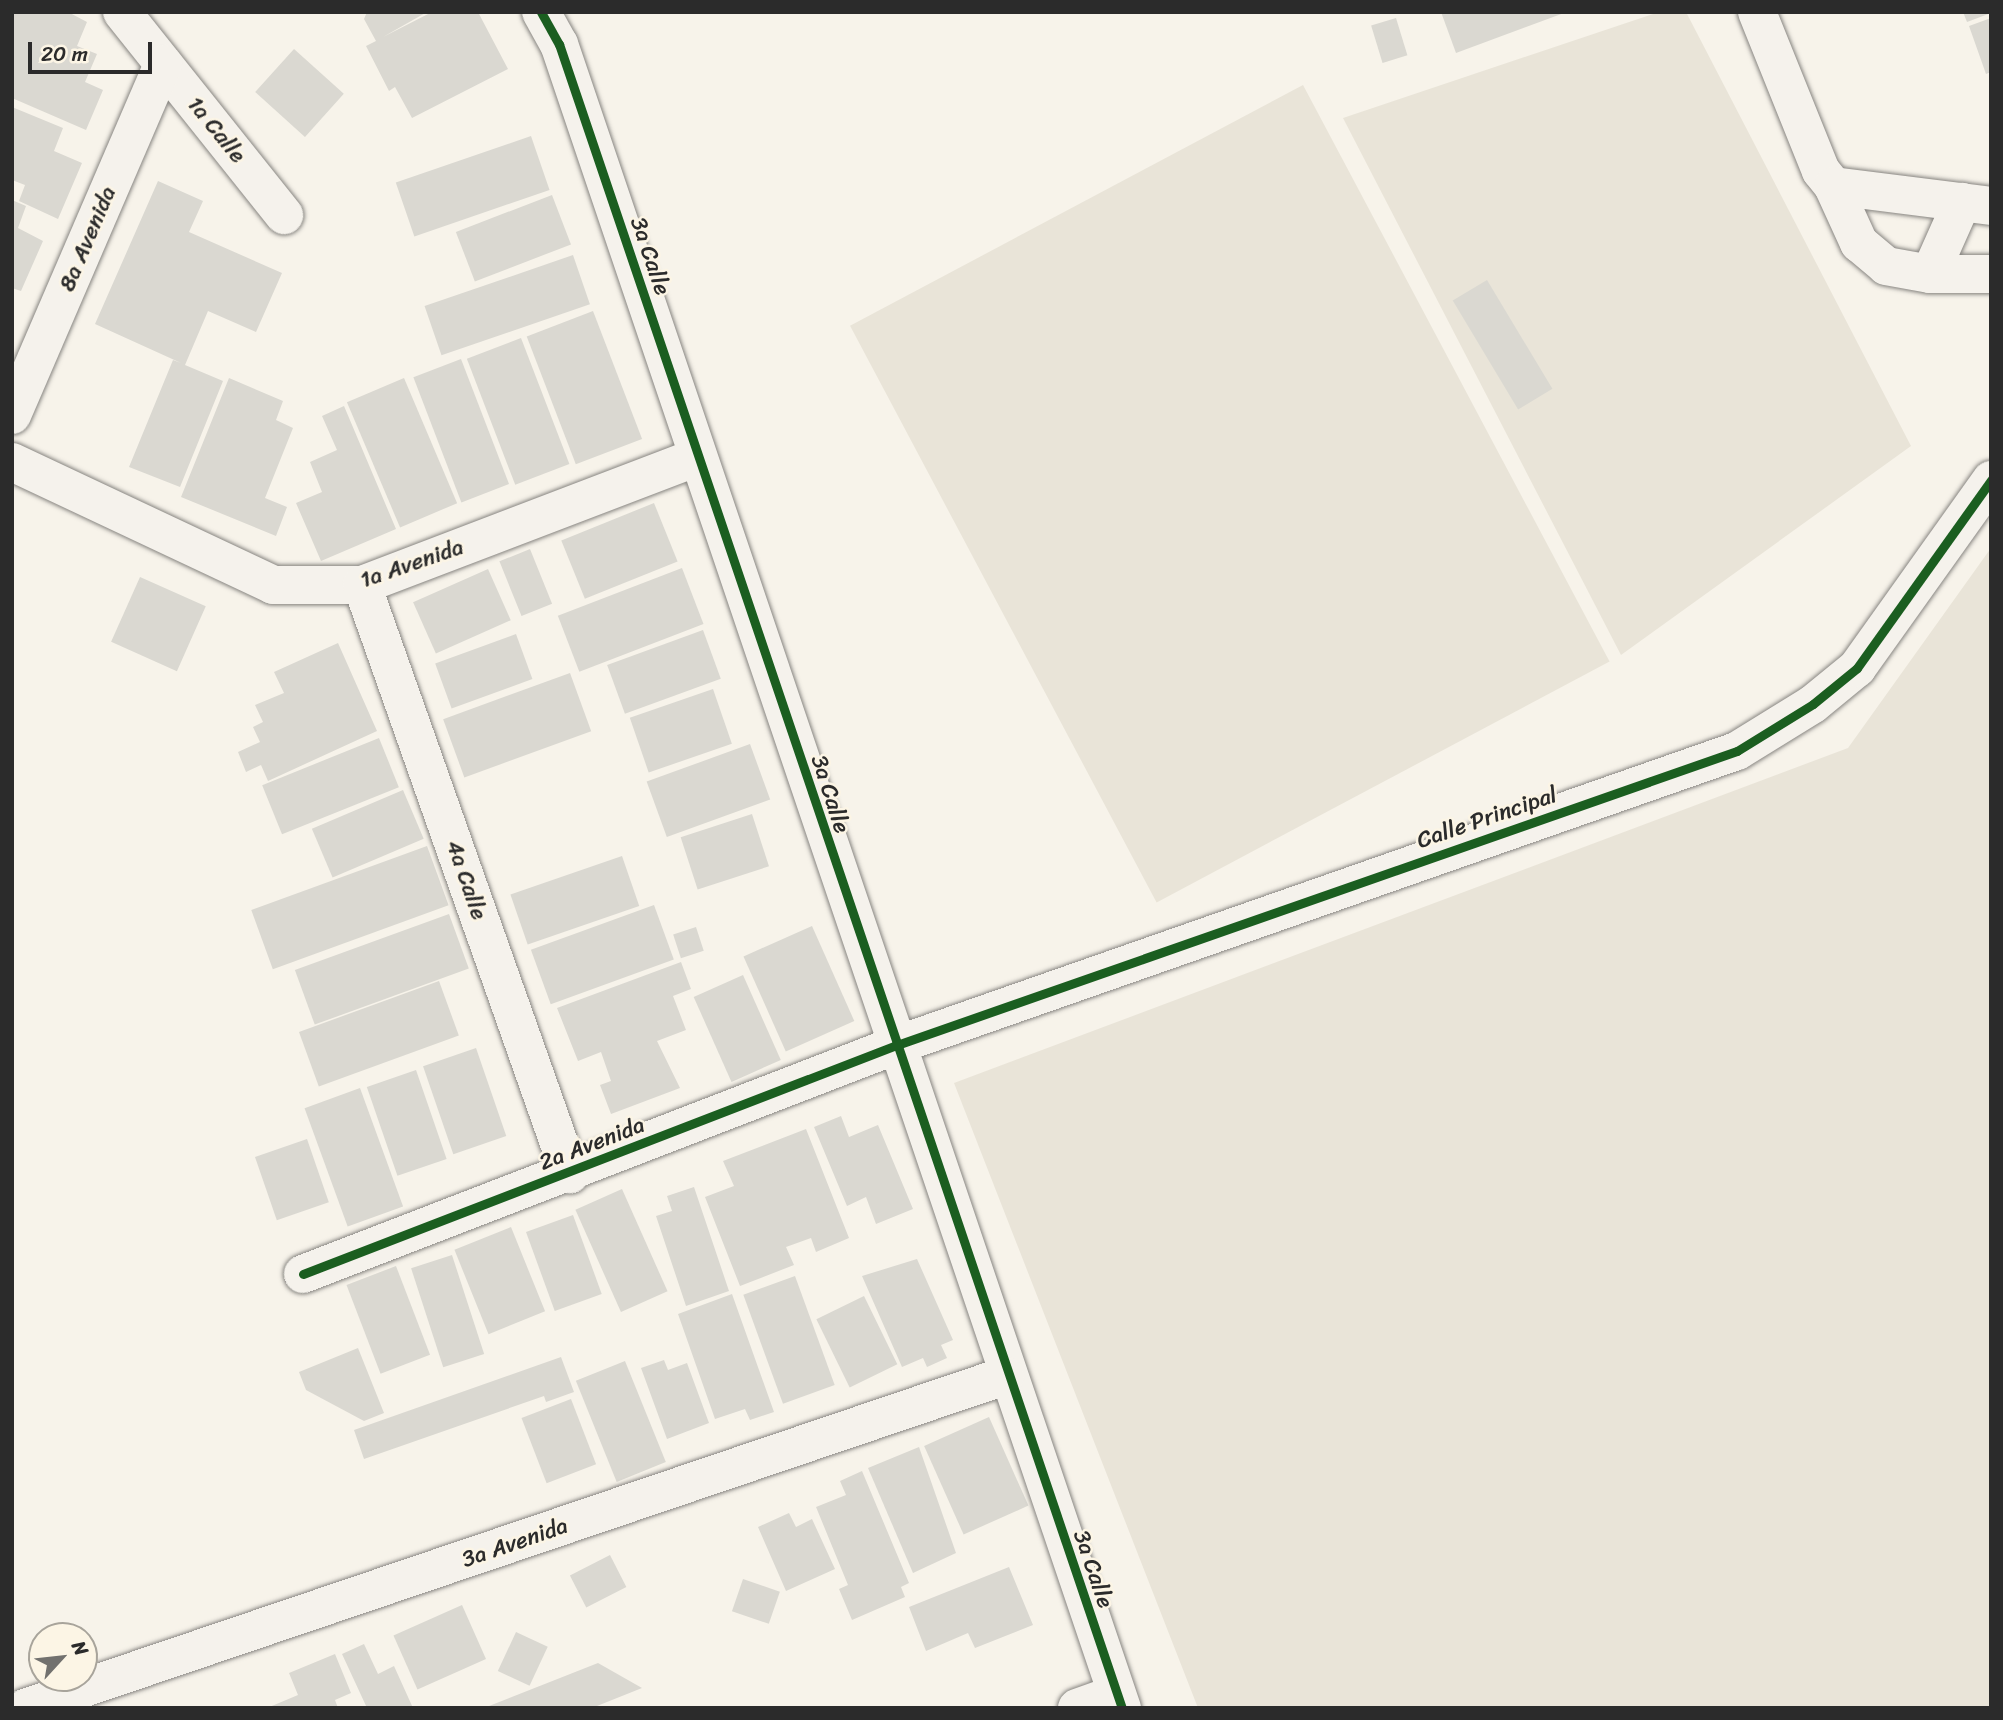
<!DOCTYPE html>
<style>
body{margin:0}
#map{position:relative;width:2003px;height:1720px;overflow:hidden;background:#f7f3ea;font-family:Sriracha,sans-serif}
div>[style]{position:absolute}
.green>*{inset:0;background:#e9e4d8;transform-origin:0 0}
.building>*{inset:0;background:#dad8d1;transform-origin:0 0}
.roads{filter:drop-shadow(0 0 2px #878581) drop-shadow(0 0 2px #878581)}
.minor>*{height:38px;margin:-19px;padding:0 19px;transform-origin:19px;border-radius:19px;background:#f5f2ec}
.cycleway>*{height:9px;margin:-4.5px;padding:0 4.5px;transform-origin:4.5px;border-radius:4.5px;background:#1b5e20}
span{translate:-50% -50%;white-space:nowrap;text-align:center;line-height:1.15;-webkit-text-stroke:5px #fcf5e5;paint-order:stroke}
.street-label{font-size:23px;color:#2b2b2b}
.frame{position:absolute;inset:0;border:14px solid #2b2b2b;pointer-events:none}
.north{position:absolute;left:28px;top:1622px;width:70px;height:70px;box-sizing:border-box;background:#fcf5e5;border:2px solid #a8a49b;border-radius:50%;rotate:63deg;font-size:19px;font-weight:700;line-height:28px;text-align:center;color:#2b2b2b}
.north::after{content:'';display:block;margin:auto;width:24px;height:32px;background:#72716e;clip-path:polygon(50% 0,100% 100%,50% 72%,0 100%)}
.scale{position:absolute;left:28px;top:42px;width:124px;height:32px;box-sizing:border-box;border:4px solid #2b2b2b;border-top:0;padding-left:9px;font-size:21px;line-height:24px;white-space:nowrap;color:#2b2b2b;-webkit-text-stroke:5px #fcf5e5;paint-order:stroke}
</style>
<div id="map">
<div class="green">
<i style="clip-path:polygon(1659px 12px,1686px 12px,1911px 446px,1621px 655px,1343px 118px)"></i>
<i style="left:1303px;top:85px;width:653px;height:513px;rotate:62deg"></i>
<i style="clip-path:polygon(1991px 548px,1991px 1708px,1198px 1708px,954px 1083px,1848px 748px)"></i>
</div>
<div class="building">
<i style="clip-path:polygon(12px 12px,68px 12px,87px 22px,77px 46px,97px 54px,85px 82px,103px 90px,86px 130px,12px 98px)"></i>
<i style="clip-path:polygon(367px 12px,427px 12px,383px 37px,432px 12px,478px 12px,508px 69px,412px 118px,395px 87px,389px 91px,366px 46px,376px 41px,364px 19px)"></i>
<i style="clip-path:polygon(1441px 12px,1564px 12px,1564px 13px,1456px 53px)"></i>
<i style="clip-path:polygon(1963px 12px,1991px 12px,1991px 13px,1967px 22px)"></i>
<i style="left:1396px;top:18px;width:39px;height:26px;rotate:73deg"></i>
<i style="clip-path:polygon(1991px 18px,1991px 72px,1986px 74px,1969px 26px)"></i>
<i style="left:294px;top:49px;width:67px;height:58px;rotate:42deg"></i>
<i style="clip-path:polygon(12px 107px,63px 128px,54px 151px,82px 163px,58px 219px,19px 201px,25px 185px,12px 180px)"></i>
<i style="left:531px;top:136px;width:57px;height:143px;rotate:71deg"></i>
<i style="clip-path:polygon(158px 181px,203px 201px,189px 232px,282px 273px,256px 332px,208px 311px,185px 365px,223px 381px,180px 487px,129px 467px,173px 360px,181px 363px,95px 324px)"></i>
<i style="left:552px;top:195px;width:53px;height:103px;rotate:69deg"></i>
<i style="clip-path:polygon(12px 200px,26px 206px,18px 228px,43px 241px,21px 291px,12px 288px)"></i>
<i style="left:573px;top:255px;width:52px;height:157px;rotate:71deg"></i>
<i style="left:1487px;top:280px;width:127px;height:40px;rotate:59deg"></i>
<i style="left:593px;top:311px;width:137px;height:71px;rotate:69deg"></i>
<i style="left:521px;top:338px;width:135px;height:58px;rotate:69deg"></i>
<i style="left:461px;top:359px;width:134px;height:51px;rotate:69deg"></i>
<i style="clip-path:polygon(229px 378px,283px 401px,276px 420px,293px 428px,265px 498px,287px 507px,276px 536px,181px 497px)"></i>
<i style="left:404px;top:378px;width:136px;height:62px;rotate:67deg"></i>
<i style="clip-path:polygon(344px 406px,396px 529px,321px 561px,296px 503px,322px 492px,310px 462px,337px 450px,322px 416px)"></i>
<i style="left:654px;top:503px;width:63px;height:100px;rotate:68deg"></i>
<i style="left:530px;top:549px;width:59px;height:33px;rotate:68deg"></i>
<i style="left:682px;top:568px;width:60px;height:133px;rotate:69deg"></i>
<i style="left:488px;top:569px;width:56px;height:82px;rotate:66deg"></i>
<i style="left:140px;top:577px;width:72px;height:71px;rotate:24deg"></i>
<i style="left:703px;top:630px;width:52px;height:102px;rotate:70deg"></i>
<i style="left:516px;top:634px;width:48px;height:86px;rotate:70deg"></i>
<i style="clip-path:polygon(338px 643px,377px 731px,268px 781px,261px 765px,246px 772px,238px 752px,260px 742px,253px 727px,263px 722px,255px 705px,284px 693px,274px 672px)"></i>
<i style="left:570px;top:673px;width:62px;height:135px;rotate:70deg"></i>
<i style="left:713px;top:689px;width:58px;height:88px;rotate:71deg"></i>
<i style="left:379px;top:738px;width:53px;height:126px;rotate:68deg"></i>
<i style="left:750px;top:744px;width:59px;height:110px;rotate:70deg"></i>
<i style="left:403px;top:790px;width:53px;height:99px;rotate:67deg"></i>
<i style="left:752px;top:814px;width:55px;height:75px;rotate:72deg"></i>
<i style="left:427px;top:846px;width:63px;height:187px;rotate:70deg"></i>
<i style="left:622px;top:856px;width:53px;height:118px;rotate:71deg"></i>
<i style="left:654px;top:905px;width:58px;height:131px;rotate:70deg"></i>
<i style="left:449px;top:914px;width:58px;height:164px;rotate:70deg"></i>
<i style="left:812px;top:926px;width:104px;height:75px;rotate:66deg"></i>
<i style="left:696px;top:927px;width:25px;height:24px;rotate:72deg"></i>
<i style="clip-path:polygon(681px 962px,691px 989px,673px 996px,686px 1030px,657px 1041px,680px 1088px,611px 1114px,600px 1085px,611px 1081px,601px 1052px,578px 1061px,557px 1008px)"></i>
<i style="left:743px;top:975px;width:93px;height:54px;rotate:66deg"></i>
<i style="left:439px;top:981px;width:58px;height:149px;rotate:70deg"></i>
<i style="left:476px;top:1048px;width:93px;height:56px;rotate:71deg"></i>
<i style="left:416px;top:1070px;width:94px;height:52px;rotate:71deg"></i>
<i style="left:360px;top:1088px;width:126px;height:59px;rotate:70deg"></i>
<i style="clip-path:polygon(841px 1116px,849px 1137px,878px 1125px,913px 1209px,876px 1224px,866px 1197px,847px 1206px,814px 1127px)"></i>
<i style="clip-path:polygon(806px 1129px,849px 1238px,816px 1252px,811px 1238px,786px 1247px,794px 1265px,740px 1286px,705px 1197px,734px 1186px,723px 1161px)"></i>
<i style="left:307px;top:1139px;width:67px;height:55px;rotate:71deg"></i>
<i style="clip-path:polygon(694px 1187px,729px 1291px,686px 1306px,656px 1216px,672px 1211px,667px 1196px)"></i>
<i style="left:622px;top:1189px;width:112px;height:51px;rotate:66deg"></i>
<i style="left:573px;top:1215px;width:84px;height:50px;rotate:70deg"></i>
<i style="left:511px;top:1227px;width:91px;height:61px;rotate:68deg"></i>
<i style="left:452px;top:1255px;width:104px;height:43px;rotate:72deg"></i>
<i style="clip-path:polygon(917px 1259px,953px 1340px,941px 1345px,947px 1358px,927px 1367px,923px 1358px,902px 1367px,862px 1276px)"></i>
<i style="left:396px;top:1266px;width:95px;height:53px;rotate:69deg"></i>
<i style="left:795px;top:1276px;width:116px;height:55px;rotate:70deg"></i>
<i style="clip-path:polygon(732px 1294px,774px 1412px,750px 1420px,745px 1409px,715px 1419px,678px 1314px)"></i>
<i style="left:864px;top:1296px;width:76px;height:53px;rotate:64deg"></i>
<i style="clip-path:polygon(358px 1348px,384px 1413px,364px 1421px,306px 1390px,299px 1372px)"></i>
<i style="clip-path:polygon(561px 1357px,574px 1392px,546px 1402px,544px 1396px,364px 1459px,354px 1430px)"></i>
<i style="clip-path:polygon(664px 1360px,668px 1370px,687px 1363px,709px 1423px,667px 1439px,641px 1368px)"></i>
<i style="left:625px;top:1361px;width:109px;height:53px;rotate:68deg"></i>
<i style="left:571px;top:1399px;width:70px;height:53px;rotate:69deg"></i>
<i style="left:989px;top:1417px;width:97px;height:71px;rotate:66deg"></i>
<i style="clip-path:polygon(919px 1447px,956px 1553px,913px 1573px,868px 1468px)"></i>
<i style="clip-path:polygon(862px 1471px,909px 1583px,901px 1587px,905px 1597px,852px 1620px,839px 1589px,848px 1585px,816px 1507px,846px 1495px,840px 1481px)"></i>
<i style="clip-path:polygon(789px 1513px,796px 1527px,812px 1519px,835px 1569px,786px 1591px,758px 1527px)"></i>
<i style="left:610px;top:1555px;width:36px;height:45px;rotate:63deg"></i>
<i style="clip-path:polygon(1009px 1567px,1033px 1625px,975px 1648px,968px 1633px,926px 1651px,909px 1607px)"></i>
<i style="left:743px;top:1579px;width:39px;height:34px;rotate:19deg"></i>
<i style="left:462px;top:1605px;width:59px;height:75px;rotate:66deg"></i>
<i style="left:516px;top:1632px;width:35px;height:43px;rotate:25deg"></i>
<i style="clip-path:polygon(364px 1644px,378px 1674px,394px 1666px,413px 1708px,367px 1708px,342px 1654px)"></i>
<i style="clip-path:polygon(335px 1654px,351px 1693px,335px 1700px,338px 1708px,267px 1708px,298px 1695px,289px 1673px)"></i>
<i style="clip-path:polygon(598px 1663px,642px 1688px,592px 1708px,484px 1708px)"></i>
</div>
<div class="roads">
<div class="minor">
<i style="left:122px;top:12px;width:260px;rotate:51.4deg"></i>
<i style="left:541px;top:12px;width:37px;rotate:61deg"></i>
<i style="left:559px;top:44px;width:1757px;rotate:71.31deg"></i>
<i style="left:1757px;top:12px;width:171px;rotate:68.1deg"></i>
<i style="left:1821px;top:171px;width:19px;rotate:51deg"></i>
<i style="left:1833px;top:186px;width:159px;rotate:7.2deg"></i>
<i style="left:1833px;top:186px;width:63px;rotate:65.5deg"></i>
<i style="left:1859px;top:243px;width:35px;rotate:40deg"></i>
<i style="left:1886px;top:266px;width:45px;rotate:10.3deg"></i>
<i style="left:1930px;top:274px;width:61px"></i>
<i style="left:1930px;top:274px;width:79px;rotate:-66deg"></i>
<i style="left:12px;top:415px;width:382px;rotate:-66.7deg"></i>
<i style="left:12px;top:462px;width:289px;rotate:25.2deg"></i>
<i style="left:273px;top:585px;width:89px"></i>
<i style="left:362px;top:585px;width:359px;rotate:-20.9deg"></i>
<i style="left:362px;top:585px;width:625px;rotate:70.55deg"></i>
<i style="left:303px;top:1274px;width:633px;rotate:-21.1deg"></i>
<i style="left:894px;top:1046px;width:893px;rotate:-19.29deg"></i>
<i style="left:1737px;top:751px;width:89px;rotate:-31.7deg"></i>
<i style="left:1813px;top:704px;width:57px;rotate:-39.3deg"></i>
<i style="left:1857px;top:668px;width:231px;rotate:-54.5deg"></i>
<i style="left:25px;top:1708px;width:1035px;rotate:-18.72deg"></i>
<i style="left:1077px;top:1708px;width:41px;rotate:-19.7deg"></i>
</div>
</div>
<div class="cycleway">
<i style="left:541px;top:12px;width:37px;rotate:61deg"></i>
<i style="left:559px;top:44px;width:1757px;rotate:71.31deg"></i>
<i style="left:303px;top:1274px;width:633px;rotate:-21.1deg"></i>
<i style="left:894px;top:1046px;width:893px;rotate:-19.29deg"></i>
<i style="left:1737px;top:751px;width:89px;rotate:-31.7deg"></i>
<i style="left:1813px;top:704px;width:57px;rotate:-39.3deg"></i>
<i style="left:1857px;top:668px;width:231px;rotate:-54.5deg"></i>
</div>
<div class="street-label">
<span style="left:216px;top:130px;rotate:51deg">1a Calle</span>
<span style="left:88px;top:239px;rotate:-67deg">8a Avenida</span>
<span style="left:650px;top:256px;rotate:71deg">3a Calle</span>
<span style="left:412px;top:564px;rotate:-19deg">1a Avenida</span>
<span style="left:830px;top:794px;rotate:72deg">3a Calle</span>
<span style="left:1487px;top:818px;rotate:-19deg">Calle Principal</span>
<span style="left:466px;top:880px;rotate:71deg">4a Calle</span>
<span style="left:592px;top:1144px;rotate:-21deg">2a Avenida</span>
<span style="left:515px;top:1543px;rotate:-19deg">3a Avenida</span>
<span style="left:1093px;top:1569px;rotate:71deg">3a Calle</span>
</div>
<div class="frame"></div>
<div class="north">N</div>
<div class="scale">20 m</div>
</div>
